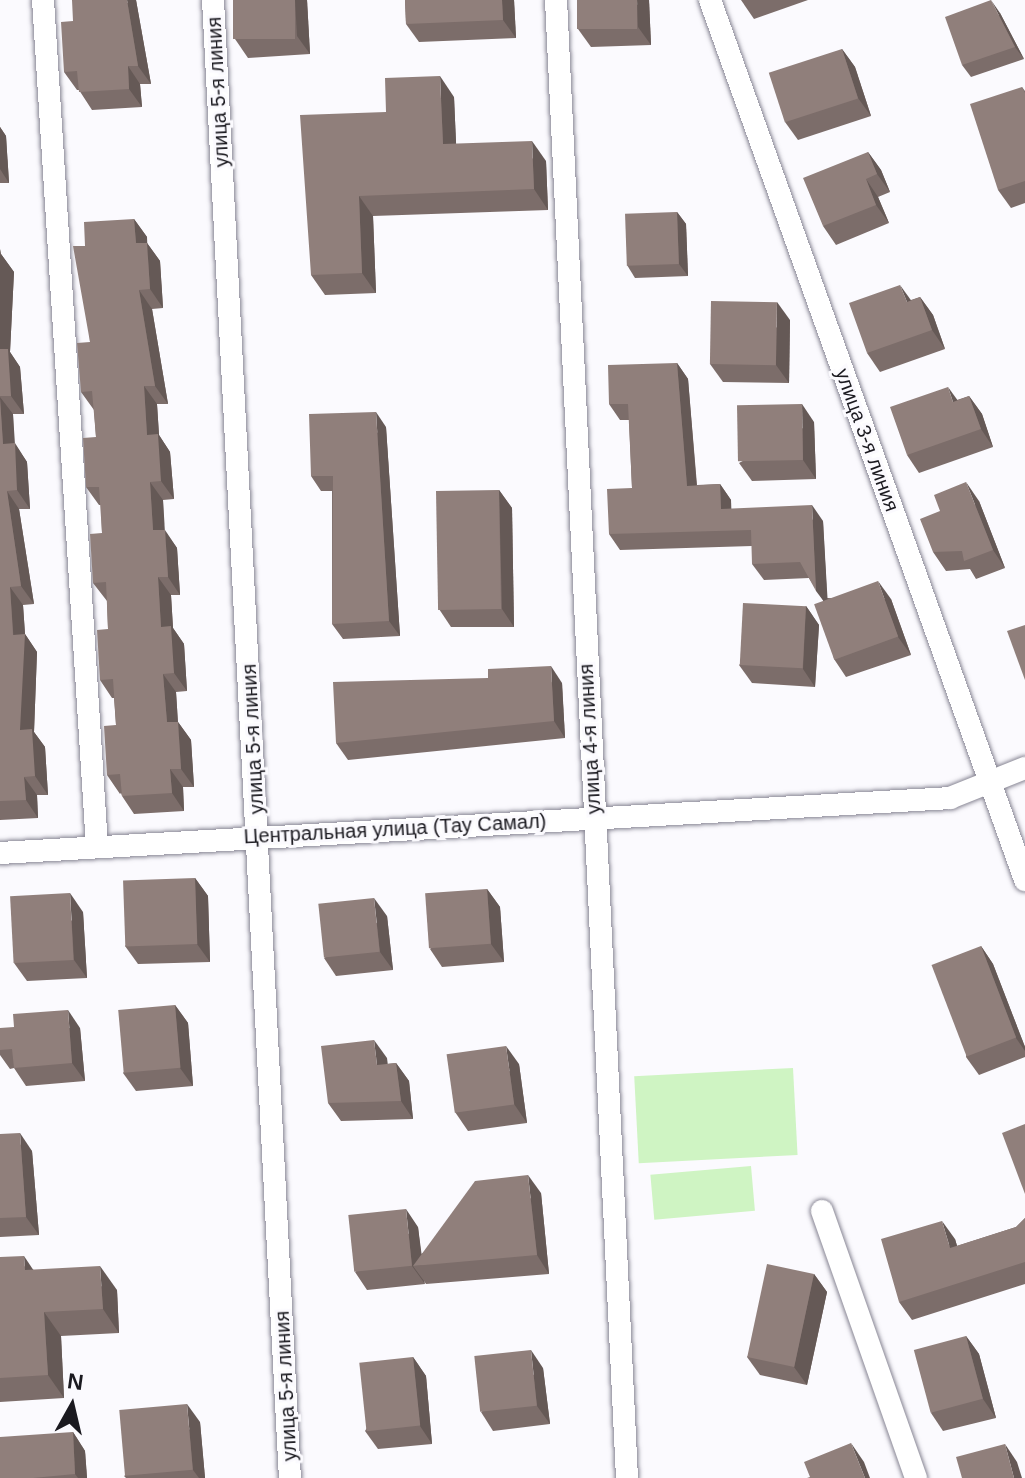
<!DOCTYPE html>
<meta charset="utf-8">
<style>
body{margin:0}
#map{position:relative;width:1025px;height:1478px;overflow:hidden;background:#fbfafe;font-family:Arial,sans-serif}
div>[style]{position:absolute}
.green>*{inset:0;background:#cff4c3;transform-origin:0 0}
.roads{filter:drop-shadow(0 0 2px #888694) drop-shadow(0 0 2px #888694)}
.street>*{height:22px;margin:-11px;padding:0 11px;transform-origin:11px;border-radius:11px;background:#fff}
.wall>*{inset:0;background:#7c6d6a}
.shaded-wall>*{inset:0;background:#655956}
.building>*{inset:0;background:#907f7b;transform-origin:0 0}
span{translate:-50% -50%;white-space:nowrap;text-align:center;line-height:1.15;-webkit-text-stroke:6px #fbfafe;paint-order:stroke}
.street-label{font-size:20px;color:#1b1a20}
.north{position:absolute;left:32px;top:1366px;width:80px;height:80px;-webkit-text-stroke:6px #fbfafe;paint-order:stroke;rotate:8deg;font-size:22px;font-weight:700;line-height:32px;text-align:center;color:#1b1a20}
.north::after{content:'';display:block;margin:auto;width:28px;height:36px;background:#1b1a20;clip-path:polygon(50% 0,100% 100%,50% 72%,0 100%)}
</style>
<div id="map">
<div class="green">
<i style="left:793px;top:1068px;width:87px;height:159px;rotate:87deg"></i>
<i style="left:751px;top:1166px;width:45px;height:101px;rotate:85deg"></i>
</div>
<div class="roads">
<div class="street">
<i style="left:43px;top:0;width:849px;rotate:86.35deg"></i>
<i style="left:213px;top:0;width:1480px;rotate:87.02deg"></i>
<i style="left:556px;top:0;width:1480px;rotate:87.25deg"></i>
<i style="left:710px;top:0;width:935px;rotate:70.3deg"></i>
<i style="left:0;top:853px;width:952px;rotate:-3.31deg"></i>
<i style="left:950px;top:798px;width:81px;rotate:-21.8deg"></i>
<i style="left:822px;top:1211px;width:283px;rotate:70.6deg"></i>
</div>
</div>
<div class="wall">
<i style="clip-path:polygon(136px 0,151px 84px,140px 84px,142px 107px,92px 110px,79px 90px,77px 90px,64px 72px,73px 21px)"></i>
<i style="clip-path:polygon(233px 0,307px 0,310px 54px,248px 58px,235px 39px)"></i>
<i style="clip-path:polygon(405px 0,514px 0,516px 38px,419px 42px,406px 24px)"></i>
<i style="clip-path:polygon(649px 0,651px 45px,591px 47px,578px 29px)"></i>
<i style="clip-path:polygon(741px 0,808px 0,754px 19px)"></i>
<i style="clip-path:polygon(1000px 13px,1024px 59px,971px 77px,962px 65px)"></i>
<i style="clip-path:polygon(842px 49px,855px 67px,871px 116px,798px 140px,785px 122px)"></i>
<i style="clip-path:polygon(1022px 87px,1025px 91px,1025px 203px,1011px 208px,998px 190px)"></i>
<i style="clip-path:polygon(454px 97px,456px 144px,546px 161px,548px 210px,373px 216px,376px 293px,325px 295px,311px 275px,386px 112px)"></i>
<i style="clip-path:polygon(0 127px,6px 136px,9px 183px,0 183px)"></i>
<i style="clip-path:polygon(868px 152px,881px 170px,890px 192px,878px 197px,889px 223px,836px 245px,823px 226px)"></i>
<i style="clip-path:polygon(677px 212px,686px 224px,688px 276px,635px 278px,627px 265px)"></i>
<i style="clip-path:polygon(134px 219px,147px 237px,147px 243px,160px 261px,163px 308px,152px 309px,168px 404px,157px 404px,159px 435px,170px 452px,174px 499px,163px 500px,164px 530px,177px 548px,180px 595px,171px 595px,173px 628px,184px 644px,187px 691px,176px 692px,178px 722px,191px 740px,194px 787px,183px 787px,184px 811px,134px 814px,122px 796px,121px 793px,120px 794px,107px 775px,116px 725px,114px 698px,112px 698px,100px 680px,108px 629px,107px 601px,93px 583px,102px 533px,101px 505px,99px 505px,86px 487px,96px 437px,94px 410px,81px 392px,90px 342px,85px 246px)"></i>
<i style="clip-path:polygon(0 249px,1px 254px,14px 272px,10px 352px,20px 367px,24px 414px,13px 414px,14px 443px,27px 462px,30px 509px,19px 509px,34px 604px,23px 605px,25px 634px,37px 652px,34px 732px,45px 747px,48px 795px,37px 795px,38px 818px,0 820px)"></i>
<i style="clip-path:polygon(920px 297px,933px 315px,945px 349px,880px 372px,867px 353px,911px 300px)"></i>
<i style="clip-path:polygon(790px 320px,789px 383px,723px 382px,710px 364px)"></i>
<i style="clip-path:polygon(677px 363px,688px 379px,697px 485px,720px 484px,731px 500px,731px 509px,823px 521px,827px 598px,891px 599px,911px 655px,846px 677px,834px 659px,823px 600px,809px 578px,764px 580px,752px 564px,752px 546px,620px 550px,609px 534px,632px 488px,629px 420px,620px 420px,609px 404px)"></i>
<i style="clip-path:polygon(969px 396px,982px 414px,993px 447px,919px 473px,907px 455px,957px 400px)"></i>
<i style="clip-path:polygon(814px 422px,816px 479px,752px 481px,739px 463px)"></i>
<i style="clip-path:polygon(386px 427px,400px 636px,343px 639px,332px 624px,332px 491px,321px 491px,311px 476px)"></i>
<i style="clip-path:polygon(499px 490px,512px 508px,514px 627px,451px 627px,439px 609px)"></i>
<i style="clip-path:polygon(979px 501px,1005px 568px,976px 579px,970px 569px,946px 571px,933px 552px)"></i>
<i style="clip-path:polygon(806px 606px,819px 625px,815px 687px,752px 683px,739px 665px)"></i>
<i style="clip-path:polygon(488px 678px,562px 683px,565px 738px,348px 760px,336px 743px)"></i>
<i style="clip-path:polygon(195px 878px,208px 896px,210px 962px,138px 964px,125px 946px)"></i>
<i style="clip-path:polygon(487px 889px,500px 907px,504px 962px,442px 967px,430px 949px)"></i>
<i style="clip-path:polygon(83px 912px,87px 978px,27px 981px,14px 963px)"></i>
<i style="clip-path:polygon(387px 916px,393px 970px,336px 976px,324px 958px)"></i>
<i style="clip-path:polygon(981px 946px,993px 964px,1025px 1047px,1025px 1057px,979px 1075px,966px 1057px)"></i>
<i style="clip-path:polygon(175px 1005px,188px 1023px,193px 1086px,136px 1091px,123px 1073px)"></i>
<i style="clip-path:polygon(0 1028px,80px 1028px,85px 1081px,26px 1086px,14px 1068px,10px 1069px,0 1055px)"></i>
<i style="clip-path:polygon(387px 1058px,387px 1064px,396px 1063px,409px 1081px,413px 1119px,341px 1121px,328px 1103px)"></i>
<i style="clip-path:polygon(519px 1064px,527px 1123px,468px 1131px,455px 1112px)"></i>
<i style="clip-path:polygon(0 1134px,32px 1151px,39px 1235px,0 1237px)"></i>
<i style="clip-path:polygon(541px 1193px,549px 1274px,426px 1284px,424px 1281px,425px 1284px,367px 1290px,355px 1272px,418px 1227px,421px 1254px)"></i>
<i style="clip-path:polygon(1025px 1218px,1025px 1284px,912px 1320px,899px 1302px,955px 1239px,957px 1246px,1016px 1227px)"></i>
<i style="clip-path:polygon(0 1257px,34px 1270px,117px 1290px,119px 1333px,61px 1336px,64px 1398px,0 1402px)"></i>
<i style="clip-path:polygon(814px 1274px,827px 1292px,807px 1385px,760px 1375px,747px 1357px)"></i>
<i style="clip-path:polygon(966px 1336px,979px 1354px,996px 1418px,943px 1431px,931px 1413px)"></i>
<i style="clip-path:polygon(413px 1357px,426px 1376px,432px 1444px,378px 1449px,365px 1431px)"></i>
<i style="clip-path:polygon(543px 1368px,550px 1424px,493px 1431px,481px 1412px)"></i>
<i style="clip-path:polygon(200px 1422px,205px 1478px,126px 1478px,124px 1476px)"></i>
<i style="clip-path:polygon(73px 1432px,85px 1451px,87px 1478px,0 1478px)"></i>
</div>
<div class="shaded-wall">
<i style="clip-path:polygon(127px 0,136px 0,151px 84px,138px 66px)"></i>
<i style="clip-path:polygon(295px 0,307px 0,310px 54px,297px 36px)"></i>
<i style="clip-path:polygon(502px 0,514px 0,516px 38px,503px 20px)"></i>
<i style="clip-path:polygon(637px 0,649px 0,651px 45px,638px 27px)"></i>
<i style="clip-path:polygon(991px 0,1000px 13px,1024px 59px,1015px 47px)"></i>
<i style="clip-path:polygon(842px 49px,855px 67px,871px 116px,858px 98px)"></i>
<i style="clip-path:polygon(128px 66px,140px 84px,142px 107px,129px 89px)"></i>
<i style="clip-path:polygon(440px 76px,454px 97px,457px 164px,443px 144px)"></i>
<i style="clip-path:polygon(0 127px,6px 136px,9px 183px,0 169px)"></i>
<i style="clip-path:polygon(532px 141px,546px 161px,548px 210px,534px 189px)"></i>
<i style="clip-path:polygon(868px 152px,881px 170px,890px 192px,877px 174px)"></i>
<i style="clip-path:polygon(866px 179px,878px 197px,889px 223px,876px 205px)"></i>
<i style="clip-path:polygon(359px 196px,373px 216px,376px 293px,362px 273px)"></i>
<i style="clip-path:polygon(677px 212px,686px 224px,688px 276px,679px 264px)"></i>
<i style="clip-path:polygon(134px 219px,147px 237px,148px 261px,136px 243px)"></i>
<i style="clip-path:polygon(147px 243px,160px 261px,163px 308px,150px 289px)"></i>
<i style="clip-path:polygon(0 249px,1px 256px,1px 254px,14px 272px,10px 352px,20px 367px,24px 414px,11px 396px,0 355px)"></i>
<i style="clip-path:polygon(900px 285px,913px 303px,907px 302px)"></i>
<i style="clip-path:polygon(139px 290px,152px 309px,168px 404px,155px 386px)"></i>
<i style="clip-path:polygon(920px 297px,933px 315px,945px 349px,932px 330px)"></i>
<i style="clip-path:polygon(777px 302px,790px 320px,789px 383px,776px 365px)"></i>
<i style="clip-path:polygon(677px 363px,688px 379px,698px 502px,687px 486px)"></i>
<i style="clip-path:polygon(144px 386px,157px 404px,159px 435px,170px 452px,174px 499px,161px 481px,147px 435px)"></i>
<i style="clip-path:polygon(948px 387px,961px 405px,953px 402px)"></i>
<i style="clip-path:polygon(969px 396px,982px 414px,993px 447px,981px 429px)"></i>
<i style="clip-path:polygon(0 397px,13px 414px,16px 460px,15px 443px,27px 462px,30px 509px,17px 490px,3px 444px)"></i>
<i style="clip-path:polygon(802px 404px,814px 422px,816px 479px,803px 460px)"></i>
<i style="clip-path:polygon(376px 412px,386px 427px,400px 636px,389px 621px)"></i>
<i style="clip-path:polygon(150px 482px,163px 500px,166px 549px,153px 530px)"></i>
<i style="clip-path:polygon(966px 482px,979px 501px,1005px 568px,993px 550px)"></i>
<i style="clip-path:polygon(720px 484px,731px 500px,732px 525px,721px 509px)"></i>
<i style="clip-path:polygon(499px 490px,512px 508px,514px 627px,502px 609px)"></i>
<i style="clip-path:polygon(7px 491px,19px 509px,34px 604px,21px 586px)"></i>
<i style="clip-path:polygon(812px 505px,823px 521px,828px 607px,816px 591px)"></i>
<i style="clip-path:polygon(165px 530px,177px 548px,180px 595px,168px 577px)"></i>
<i style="clip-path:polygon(158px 577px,171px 595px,173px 628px,184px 644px,187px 691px,174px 673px,161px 627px)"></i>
<i style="clip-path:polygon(878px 581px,891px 599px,911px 655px,898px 637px)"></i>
<i style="clip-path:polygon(10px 587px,23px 605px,25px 634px,37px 652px,34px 732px,45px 747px,48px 795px,35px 776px,20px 730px)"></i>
<i style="clip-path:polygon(806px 606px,819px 625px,815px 687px,803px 669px)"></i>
<i style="clip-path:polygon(551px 666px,562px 683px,565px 738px,554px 721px)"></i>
<i style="clip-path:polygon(163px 674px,176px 692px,179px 741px,167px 722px)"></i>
<i style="clip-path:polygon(178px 722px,191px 740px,194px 787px,181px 769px)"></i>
<i style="clip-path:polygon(170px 769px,183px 787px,184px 811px,172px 793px)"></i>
<i style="clip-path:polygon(24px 777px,37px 795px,38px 818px,26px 800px)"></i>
<i style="clip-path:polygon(195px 878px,208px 896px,210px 962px,197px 944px)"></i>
<i style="clip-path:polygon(487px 889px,500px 907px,504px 962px,491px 944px)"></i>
<i style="clip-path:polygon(70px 893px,83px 912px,87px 978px,74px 960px)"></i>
<i style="clip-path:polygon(374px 898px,387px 916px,393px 970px,380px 952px)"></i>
<i style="clip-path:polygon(981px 946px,993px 964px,1025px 1047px,1025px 1051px,1016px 1038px)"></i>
<i style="clip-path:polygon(175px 1005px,188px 1023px,193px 1086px,180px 1068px)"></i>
<i style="clip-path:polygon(68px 1010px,80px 1028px,85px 1081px,72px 1063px)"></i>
<i style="clip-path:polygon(374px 1040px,387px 1058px,390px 1083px,377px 1065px)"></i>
<i style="clip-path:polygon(506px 1046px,519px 1064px,527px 1123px,514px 1104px)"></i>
<i style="clip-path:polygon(396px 1063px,409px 1081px,413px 1119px,401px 1101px)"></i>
<i style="clip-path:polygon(20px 1133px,32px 1151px,39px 1235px,26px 1217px)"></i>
<i style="clip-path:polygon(528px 1175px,541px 1193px,549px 1274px,537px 1255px)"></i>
<i style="clip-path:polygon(406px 1209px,418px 1227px,423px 1265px,413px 1266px,424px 1281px,425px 1284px,412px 1266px)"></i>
<i style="clip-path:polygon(942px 1221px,955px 1239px,963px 1266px,950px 1248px)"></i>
<i style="clip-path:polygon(24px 1256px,40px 1280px,25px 1270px)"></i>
<i style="clip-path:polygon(100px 1266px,117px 1290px,119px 1333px,103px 1309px)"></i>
<i style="clip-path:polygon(814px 1274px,827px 1292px,807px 1385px,794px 1367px)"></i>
<i style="clip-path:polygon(44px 1312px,61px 1336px,64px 1398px,48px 1375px)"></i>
<i style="clip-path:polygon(966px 1336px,979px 1354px,996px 1418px,983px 1399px)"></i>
<i style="clip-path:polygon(531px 1350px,543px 1368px,550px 1424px,537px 1406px)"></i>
<i style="clip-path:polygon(413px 1357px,426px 1376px,432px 1444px,420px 1426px)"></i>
<i style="clip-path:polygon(187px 1404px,200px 1422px,205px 1478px,199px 1478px,193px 1470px)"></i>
<i style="clip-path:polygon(73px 1432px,85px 1451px,87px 1478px,78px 1478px,75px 1474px)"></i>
<i style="clip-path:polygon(851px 1443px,864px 1462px,870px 1478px,865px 1478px)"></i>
<i style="clip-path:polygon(1005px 1444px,1017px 1462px,1022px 1478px,1014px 1478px)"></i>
</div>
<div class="building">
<i style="clip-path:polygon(72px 0,127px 0,138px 66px,128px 66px,129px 89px,79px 92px,77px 71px,64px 72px,61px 22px,73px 21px)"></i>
<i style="left:233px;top:0;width:62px;height:39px"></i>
<i style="clip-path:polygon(405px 0,502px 0,503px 20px,406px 24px)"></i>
<i style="left:577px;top:0;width:60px;height:29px"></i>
<i style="clip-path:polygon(991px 0,1015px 47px,962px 65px,945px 17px)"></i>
<i style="left:842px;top:49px;width:52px;height:77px;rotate:72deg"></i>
<i style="clip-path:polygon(440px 76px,443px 144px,532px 141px,534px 189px,359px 196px,362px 273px,311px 275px,300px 115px,386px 112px,385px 78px)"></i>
<i style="clip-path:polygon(1022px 87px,1025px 93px,1025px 181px,998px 190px,970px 104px)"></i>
<i style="clip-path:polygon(868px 152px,877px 174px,866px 179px,876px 205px,823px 226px,803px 178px)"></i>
<i style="left:677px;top:212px;width:52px;height:52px;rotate:88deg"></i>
<i style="clip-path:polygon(134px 219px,136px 243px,147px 243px,150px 289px,139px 290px,155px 386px,144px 386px,147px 435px,158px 434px,161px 481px,150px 482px,153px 530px,165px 530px,168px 577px,158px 577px,161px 627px,171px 626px,174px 673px,163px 674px,167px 722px,178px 722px,181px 769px,170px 769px,172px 793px,122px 796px,120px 774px,107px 775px,104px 726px,116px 725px,113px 679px,100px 680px,97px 630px,108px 629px,106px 582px,93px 583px,90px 534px,102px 533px,99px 487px,86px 487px,83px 438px,96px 437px,92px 391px,81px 392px,77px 343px,90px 342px,73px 246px,85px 246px,84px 222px)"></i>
<i style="clip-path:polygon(900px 285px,907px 302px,920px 297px,932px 330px,867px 353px,849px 303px)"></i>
<i style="left:711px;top:301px;width:66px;height:63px;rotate:1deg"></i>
<i style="clip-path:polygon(0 349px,8px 349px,11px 396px,0 396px)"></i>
<i style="clip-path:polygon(677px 363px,687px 486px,720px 484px,721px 509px,812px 505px,816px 591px,800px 562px,752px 564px,751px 530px,609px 534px,607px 489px,632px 488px,628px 404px,609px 404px,608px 365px)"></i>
<i style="clip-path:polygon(948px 387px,953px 402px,969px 396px,981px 429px,907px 455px,890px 407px)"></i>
<i style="clip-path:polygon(0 399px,3px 444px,15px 443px,17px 490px,7px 491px,21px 586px,10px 587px,13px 635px,25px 634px,20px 730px,32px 729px,35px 776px,24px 777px,26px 800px,0 801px)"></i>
<i style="left:802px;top:404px;width:56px;height:65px;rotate:89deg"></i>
<i style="clip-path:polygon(376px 412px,389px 621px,332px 624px,333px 476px,311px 476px,309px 414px)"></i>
<i style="clip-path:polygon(966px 482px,993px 550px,964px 561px,962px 551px,933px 552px,920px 519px,940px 511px,934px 495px)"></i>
<i style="left:499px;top:490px;width:119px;height:63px;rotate:89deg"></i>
<i style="left:878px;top:581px;width:59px;height:68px;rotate:70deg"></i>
<i style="left:743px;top:603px;width:63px;height:62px;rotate:3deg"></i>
<i style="clip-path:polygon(1025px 625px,1025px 680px,1007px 631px)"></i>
<i style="clip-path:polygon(551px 666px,554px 721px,336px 743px,333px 682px,488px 678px,488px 669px)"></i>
<i style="left:195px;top:878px;width:66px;height:72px;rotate:88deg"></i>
<i style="left:487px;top:889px;width:55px;height:62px;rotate:86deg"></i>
<i style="left:70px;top:893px;width:67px;height:60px;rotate:87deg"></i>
<i style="left:374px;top:898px;width:54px;height:56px;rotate:84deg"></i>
<i style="left:981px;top:946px;width:98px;height:53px;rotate:69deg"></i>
<i style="left:175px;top:1005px;width:63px;height:57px;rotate:85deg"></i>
<i style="clip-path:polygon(68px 1010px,72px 1063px,14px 1068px,12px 1049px,0 1050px,0 1028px,14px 1027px,13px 1014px)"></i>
<i style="clip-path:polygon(374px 1040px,377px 1065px,396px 1063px,401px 1101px,328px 1103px,321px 1046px)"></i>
<i style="left:506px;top:1046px;width:59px;height:60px;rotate:82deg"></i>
<i style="clip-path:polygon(1025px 1124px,1025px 1194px,1002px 1133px)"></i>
<i style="clip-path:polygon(20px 1133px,26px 1217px,0 1218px,0 1134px)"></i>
<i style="clip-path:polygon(528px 1175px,537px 1255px,413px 1266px,475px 1181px)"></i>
<i style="left:406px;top:1209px;width:57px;height:58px;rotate:84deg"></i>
<i style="clip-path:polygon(1025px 1218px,1025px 1262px,899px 1302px,881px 1239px,942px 1221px,950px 1248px,1016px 1227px)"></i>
<i style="clip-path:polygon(24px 1256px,25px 1270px,100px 1266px,103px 1309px,44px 1312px,48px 1375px,0 1378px,0 1257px)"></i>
<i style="left:767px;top:1264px;width:48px;height:95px;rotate:12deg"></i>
<i style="left:966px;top:1336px;width:65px;height:54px;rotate:75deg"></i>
<i style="left:531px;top:1350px;width:56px;height:57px;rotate:84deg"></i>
<i style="left:413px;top:1357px;width:69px;height:54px;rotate:84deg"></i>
<i style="left:187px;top:1404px;width:66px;height:68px;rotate:85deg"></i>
<i style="clip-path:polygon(73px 1432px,75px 1474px,33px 1478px,0 1478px,0 1437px)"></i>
<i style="clip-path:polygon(851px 1443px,865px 1478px,807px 1478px,810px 1477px,804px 1462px)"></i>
<i style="clip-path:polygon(1005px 1444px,1014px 1478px,962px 1478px,956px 1457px)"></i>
</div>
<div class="street-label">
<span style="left:218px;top:92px;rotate:-93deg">улица 5-я линия</span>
<span style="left:867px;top:440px;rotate:70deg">улица 3-я линия</span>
<span style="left:253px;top:739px;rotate:-93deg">улица 5-я линия</span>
<span style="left:590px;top:739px;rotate:-93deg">улица 4-я линия</span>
<span style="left:395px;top:829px;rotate:-3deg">Центральная улица (Тау Самал)</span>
<span style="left:286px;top:1386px;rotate:-93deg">улица 5-я линия</span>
</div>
<div class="north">N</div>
</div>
